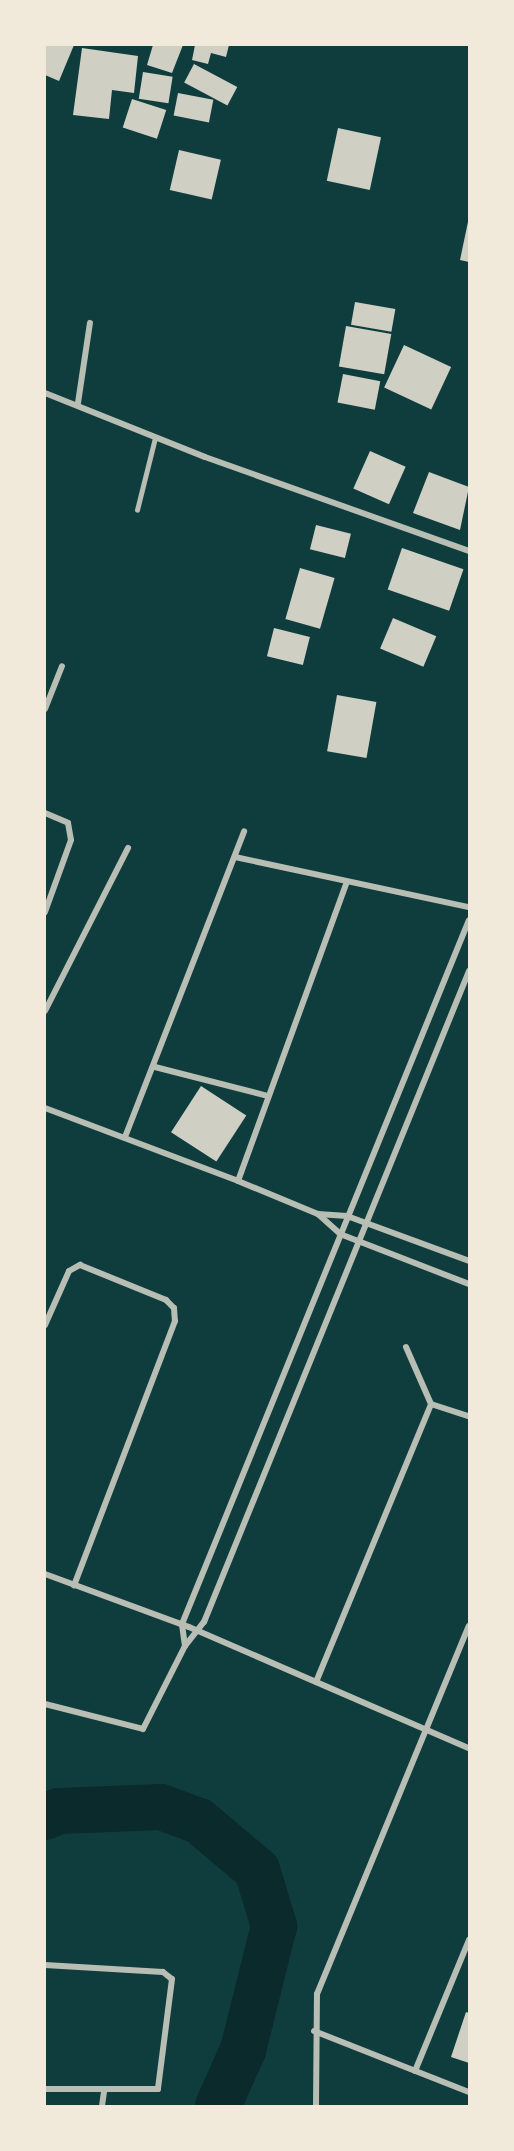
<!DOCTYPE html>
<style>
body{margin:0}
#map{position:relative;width:514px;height:2151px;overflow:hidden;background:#0f3d3e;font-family:"DM Sans",sans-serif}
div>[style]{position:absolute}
.river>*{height:46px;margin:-23px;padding:0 23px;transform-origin:23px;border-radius:23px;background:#0a2a2b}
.building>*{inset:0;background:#cfcfc3;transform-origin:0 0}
.service>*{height:4.5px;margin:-2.25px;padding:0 2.25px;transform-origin:2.25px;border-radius:2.25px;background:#b8beb3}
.minor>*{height:6px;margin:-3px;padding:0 3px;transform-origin:3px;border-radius:3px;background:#b8beb3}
span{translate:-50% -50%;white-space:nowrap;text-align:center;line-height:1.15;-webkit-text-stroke:4.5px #f1e9da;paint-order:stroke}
.frame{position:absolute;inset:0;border:46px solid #f1e9da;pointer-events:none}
</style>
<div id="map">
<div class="river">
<i style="left:45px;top:1817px;width:15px;rotate:-23deg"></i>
<i style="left:59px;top:1811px;width:102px;rotate:-2.2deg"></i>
<i style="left:161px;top:1807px;width:40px;rotate:20.2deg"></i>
<i style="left:199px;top:1821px;width:76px;rotate:40.2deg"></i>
<i style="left:257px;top:1870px;width:59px;rotate:73.1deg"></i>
<i style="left:274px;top:1926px;width:128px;rotate:104deg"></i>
<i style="left:243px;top:2050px;width:61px;rotate:114.1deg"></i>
</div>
<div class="building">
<i style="clip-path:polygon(45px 45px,74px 45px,59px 81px,45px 75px)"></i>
<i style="clip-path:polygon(153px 45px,183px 45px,172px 73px,147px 65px)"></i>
<i style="clip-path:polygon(195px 45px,229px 45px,226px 57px,211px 53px,208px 64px,192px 60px)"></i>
<i style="clip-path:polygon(82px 48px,138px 56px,134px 93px,112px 90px,109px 119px,73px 115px)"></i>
<i style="left:194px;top:64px;width:49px;height:21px;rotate:28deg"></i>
<i style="left:143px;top:72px;width:30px;height:27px;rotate:9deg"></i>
<i style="left:178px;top:93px;width:36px;height:23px;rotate:11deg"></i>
<i style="left:132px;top:99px;width:36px;height:30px;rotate:18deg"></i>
<i style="left:338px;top:128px;width:44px;height:54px;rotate:12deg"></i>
<i style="left:179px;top:150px;width:43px;height:41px;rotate:13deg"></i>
<i style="clip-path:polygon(469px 217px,469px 262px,460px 260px)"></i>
<i style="left:355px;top:302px;width:41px;height:23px;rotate:10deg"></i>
<i style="left:346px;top:326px;width:46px;height:41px;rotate:10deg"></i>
<i style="left:404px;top:345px;width:52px;height:47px;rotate:25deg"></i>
<i style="left:343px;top:374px;width:38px;height:29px;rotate:11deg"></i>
<i style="left:370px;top:451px;width:39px;height:41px;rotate:24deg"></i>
<i style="clip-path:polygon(429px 472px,469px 487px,460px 530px,413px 513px)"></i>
<i style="left:316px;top:525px;width:36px;height:25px;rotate:14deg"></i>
<i style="left:402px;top:548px;width:65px;height:44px;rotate:19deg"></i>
<i style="left:300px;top:568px;width:36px;height:53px;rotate:16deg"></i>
<i style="left:393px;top:618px;width:47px;height:33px;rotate:23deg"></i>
<i style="left:274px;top:628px;width:37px;height:29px;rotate:14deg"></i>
<i style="left:337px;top:695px;width:40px;height:57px;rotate:10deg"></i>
<i style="left:201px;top:1086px;width:54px;height:55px;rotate:33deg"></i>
<i style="clip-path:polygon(466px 2012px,469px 2013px,469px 2063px,451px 2057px)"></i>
</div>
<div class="service">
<i style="left:137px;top:510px;width:74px;rotate:-76deg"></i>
</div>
<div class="minor">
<i style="left:45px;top:393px;width:172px;rotate:21.8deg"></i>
<i style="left:205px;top:457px;width:280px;rotate:19.6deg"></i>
<i style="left:78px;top:403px;width:81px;rotate:-81.5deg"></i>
<i style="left:45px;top:709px;width:46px;rotate:-68.4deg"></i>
<i style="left:45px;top:813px;width:25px;rotate:23deg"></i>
<i style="left:68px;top:823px;width:17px;rotate:80deg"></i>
<i style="left:71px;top:840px;width:77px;rotate:109.9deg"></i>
<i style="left:235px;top:857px;width:239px;rotate:12.1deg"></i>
<i style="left:45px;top:1011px;width:183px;rotate:-63deg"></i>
<i style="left:155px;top:1067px;width:117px;rotate:14.4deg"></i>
<i style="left:45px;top:1108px;width:206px;rotate:20.7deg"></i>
<i style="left:238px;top:1181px;width:87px;rotate:22.4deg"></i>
<i style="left:318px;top:1214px;width:30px;rotate:42deg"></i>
<i style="left:340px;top:1234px;width:138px;rotate:21.2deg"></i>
<i style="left:125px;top:1137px;width:328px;rotate:-68.7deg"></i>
<i style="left:238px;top:1181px;width:316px;rotate:-70deg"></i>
<i style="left:318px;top:1214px;width:29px;rotate:4deg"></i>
<i style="left:347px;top:1216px;width:130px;rotate:20.2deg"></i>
<i style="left:45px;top:1325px;width:59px;rotate:-66deg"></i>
<i style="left:69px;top:1271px;width:13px;rotate:-29deg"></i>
<i style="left:80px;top:1265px;width:93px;rotate:22.1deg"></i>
<i style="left:166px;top:1300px;width:11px;rotate:45deg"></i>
<i style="left:174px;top:1308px;width:13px;rotate:86deg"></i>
<i style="left:175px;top:1321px;width:283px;rotate:110.9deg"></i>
<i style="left:406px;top:1347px;width:62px;rotate:66.3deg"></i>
<i style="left:431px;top:1404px;width:40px;rotate:18deg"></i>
<i style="left:45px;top:1574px;width:153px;rotate:20.2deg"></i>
<i style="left:189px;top:1627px;width:305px;rotate:23.4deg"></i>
<i style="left:185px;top:1646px;width:22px;rotate:-98deg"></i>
<i style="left:182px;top:1624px;width:760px;rotate:-67.82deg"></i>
<i style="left:316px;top:1682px;width:301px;rotate:-67.5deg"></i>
<i style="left:45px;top:1704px;width:101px;rotate:14.3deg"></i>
<i style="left:143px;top:1729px;width:93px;rotate:-63.2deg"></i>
<i style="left:185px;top:1646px;width:31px;rotate:-52deg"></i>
<i style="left:204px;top:1622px;width:703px;rotate:-67.85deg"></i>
<i style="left:45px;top:1965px;width:118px;rotate:3.4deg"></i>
<i style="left:163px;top:1972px;width:11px;rotate:38deg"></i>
<i style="left:172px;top:1979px;width:111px;rotate:97.3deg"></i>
<i style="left:158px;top:2089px;width:113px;rotate:180deg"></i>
<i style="left:314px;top:2031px;width:167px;rotate:21.5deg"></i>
<i style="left:415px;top:2071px;width:142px;rotate:-67.6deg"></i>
<i style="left:102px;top:2106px;width:15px;rotate:-82deg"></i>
<i style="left:316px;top:2106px;width:112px;rotate:-89.5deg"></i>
<i style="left:317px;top:1994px;width:398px;rotate:-67.6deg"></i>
</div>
<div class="frame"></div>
</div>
